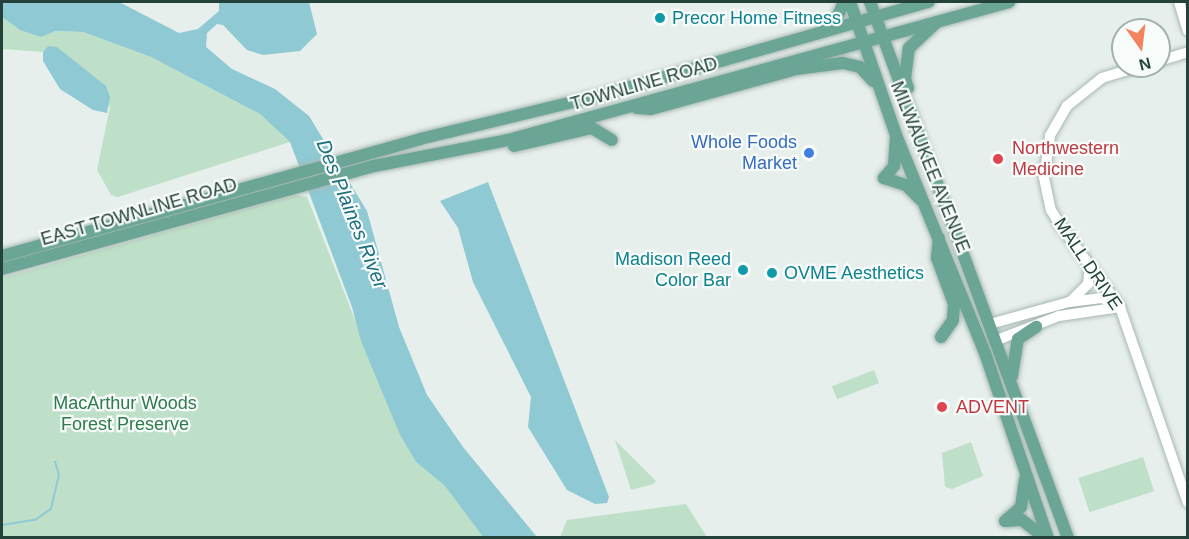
<!DOCTYPE html>
<style>
body{margin:0}
#map{position:relative;width:1189px;height:539px;overflow:hidden;background:#e6efeb;font-family:Helvetica,sans-serif}
div>[style]{position:absolute}
.green>*{inset:0;background:#bfe0c8;transform-origin:0 0}
.water>*{inset:0;background:#8ec9d4}
.stream>*{height:2px;margin:-1px;padding:0 1px;transform-origin:1px;border-radius:1px;background:#8ec9d4}
.roads{filter:drop-shadow(0 0 2px #a8b8b2) drop-shadow(0 0 2px #a8b8b2)}
.tertiary>*{height:10px;margin:-5px;padding:0 5px;transform-origin:5px;border-radius:5px;background:#fff}
.primary>*{height:12px;margin:-6px;padding:0 6px;transform-origin:6px;border-radius:6px;background:#6aa596}
.dots>*{width:16px;height:16px;translate:-50% -50%;box-sizing:border-box;border:3px solid #f7fbf9;border-radius:50%}
span{translate:-50% -50%;white-space:nowrap;text-align:center;line-height:1.15;-webkit-text-stroke:4.5px #f7fbf9;paint-order:stroke}
.culture-label{font-size:18px;color:#0d838f}
.left{translate:0 -50%;text-align:left}
.right{translate:-100% -50%;text-align:right}
.street-label{font-size:18px;color:#24423a}
.shop-label{font-size:18px;color:#366cbe}
.health-label{font-size:18px;color:#be3a42}
.park-label{font-size:18px;color:#2d7a4b}
.water-label{font-size:20px;color:#1c6f80;font-style:italic}
.frame{position:absolute;inset:0;border:3px solid #24423a;pointer-events:none}
.north{position:absolute;left:1111px;top:18px;width:60px;height:60px;box-sizing:border-box;background:#f7fbf9;border:2px solid #a3b1ad;border-radius:50%;rotate:166deg;font-size:16px;font-weight:700;line-height:24px;text-align:center;color:#24423a}
.north::after{content:'';display:block;margin:auto;width:21px;height:27px;background:#f4845f;clip-path:polygon(50% 0,100% 100%,50% 72%,0 100%)}
</style>
<div id="map">
<div class="green">
<i style="clip-path:polygon(2px 17px,20px 30px,83px 32px,151px 57px,260px 114px,290px 142px,118px 197px,111px 195px,97px 170px,110px 107px,48px 46px,43px 52px,2px 49px)"></i>
<i style="clip-path:polygon(295px 195px,307px 197px,400px 435px,416px 462px,445px 486px,483px 537px,2px 538px,2px 278px)"></i>
<i style="left:874px;top:370px;width:14px;height:45px;rotate:69deg"></i>
<i style="clip-path:polygon(615px 440px,656px 481px,654px 484px,631px 490px)"></i>
<i style="clip-path:polygon(971px 442px,983px 476px,952px 489px,945px 487px,942px 453px)"></i>
<i style="left:1143px;top:457px;width:36px;height:68px;rotate:72deg"></i>
<i style="clip-path:polygon(686px 504px,707px 537px,560px 537px,567px 520px)"></i>
</div>
<div class="water">
<i style="clip-path:polygon(2px 2px,119px 2px,179px 33px,198px 29px,219px 11px,219px 2px,309px 2px,317px 34px,300px 51px,263px 55px,247px 50px,223px 25px,217px 24px,207px 33px,206px 47px,232px 69px,275px 89px,309px 116px,367px 211px,399px 327px,427px 395px,463px 447px,537px 537px,483px 537px,445px 486px,416px 462px,400px 435px,361px 341px,352px 307px,290px 142px,260px 114px,151px 57px,83px 32px,55px 31px,41px 37px,20px 30px,2px 17px)"></i>
<i style="clip-path:polygon(48px 46px,57px 47px,106px 86px,110px 97px,107px 113px,93px 110px,60px 89px,43px 61px,43px 52px)"></i>
<i style="clip-path:polygon(488px 182px,609px 497px,607px 503px,595px 504px,567px 490px,528px 427px,531px 397px,473px 282px,458px 228px,440px 201px)"></i>
</div>
<div class="stream">
<i style="left:2px;top:525px;width:33px;rotate:-9deg"></i>
<i style="left:35px;top:520px;width:19px;rotate:-35deg"></i>
<i style="left:51px;top:509px;width:35px;rotate:-77deg"></i>
<i style="left:59px;top:475px;width:14px;rotate:-107deg"></i>
</div>
<div class="roads">
<div class="tertiary">
<i style="left:1179px;top:2px;width:30px;rotate:73deg"></i>
<i style="left:1159px;top:61px;width:30px;rotate:-17deg"></i>
<i style="left:1141px;top:66px;width:41px;rotate:162.9deg"></i>
<i style="left:1102px;top:78px;width:45px;rotate:141.3deg"></i>
<i style="left:1067px;top:106px;width:34px;rotate:120deg"></i>
<i style="left:1050px;top:136px;width:42px;rotate:98.1deg"></i>
<i style="left:1044px;top:178px;width:33px;rotate:78deg"></i>
<i style="left:1051px;top:210px;width:17px;rotate:59deg"></i>
<i style="left:1060px;top:225px;width:102px;rotate:53.8deg"></i>
<i style="left:1120px;top:307px;width:207px;rotate:70.9deg"></i>
<i style="left:1070px;top:302px;width:25px;rotate:-45deg"></i>
<i style="left:1088px;top:284px;width:19px;rotate:-84deg"></i>
<i style="left:990px;top:324px;width:82px;rotate:-15.6deg"></i>
<i style="left:1069px;top:302px;width:33px;rotate:-7deg"></i>
<i style="left:1102px;top:298px;width:17px;rotate:25deg"></i>
<i style="left:997px;top:340px;width:66px;rotate:-21.2deg"></i>
<i style="left:1059px;top:316px;width:62px;rotate:-8.4deg"></i>
</div>
<div class="primary">
<i style="left:850px;top:2px;width:141px;rotate:70.9deg"></i>
<i style="left:896px;top:135px;width:235px;rotate:67.8deg"></i>
<i style="left:985px;top:353px;width:195px;rotate:71.2deg"></i>
<i style="left:870px;top:2px;width:571px;rotate:69.73deg"></i>
<i style="left:826px;top:28px;width:13px;rotate:-39deg"></i>
<i style="left:836px;top:20px;width:20px;rotate:-66deg"></i>
<i style="left:908px;top:88px;width:9px;rotate:-108deg"></i>
<i style="left:905px;top:79px;width:31px;rotate:-83deg"></i>
<i style="left:909px;top:48px;width:38px;rotate:-43deg"></i>
<i style="left:637px;top:108px;width:14px;rotate:4deg"></i>
<i style="left:651px;top:109px;width:150px;rotate:-15.4deg"></i>
<i style="left:796px;top:69px;width:47px;rotate:-7.3deg"></i>
<i style="left:843px;top:63px;width:17px;rotate:13deg"></i>
<i style="left:860px;top:67px;width:19px;rotate:47deg"></i>
<i style="left:896px;top:137px;width:29px;rotate:94deg"></i>
<i style="left:894px;top:166px;width:16px;rotate:130deg"></i>
<i style="left:884px;top:178px;width:23px;rotate:18deg"></i>
<i style="left:906px;top:185px;width:20px;rotate:45deg"></i>
<i style="left:514px;top:146px;width:80px;rotate:-13deg"></i>
<i style="left:592px;top:128px;width:23px;rotate:31deg"></i>
<i style="left:939px;top:238px;width:20px;rotate:96deg"></i>
<i style="left:937px;top:258px;width:49px;rotate:69.7deg"></i>
<i style="left:954px;top:304px;width:16px;rotate:94deg"></i>
<i style="left:953px;top:320px;width:21px;rotate:125deg"></i>
<i style="left:2px;top:256px;width:434px;rotate:-15.6deg"></i>
<i style="left:420px;top:139px;width:183px;rotate:-13.6deg"></i>
<i style="left:598px;top:96px;width:344px;rotate:-15.9deg"></i>
<i style="left:2px;top:269px;width:386px;rotate:-15.5deg"></i>
<i style="left:374px;top:166px;width:136px;rotate:-11deg"></i>
<i style="left:508px;top:140px;width:520px;rotate:-15.4deg"></i>
<i style="left:1012px;top:376px;width:37px;rotate:-81deg"></i>
<i style="left:1018px;top:339px;width:22px;rotate:-34deg"></i>
<i style="left:1005px;top:521px;width:21px;rotate:-41deg"></i>
<i style="left:1021px;top:507px;width:28px;rotate:-82deg"></i>
<i style="left:1006px;top:521px;width:16px;rotate:-4deg"></i>
<i style="left:1022px;top:520px;width:29px;rotate:38deg"></i>
</div>
</div>
<div class="dots">
<i style="left:660px;top:18px;background:#0f9aa8"></i>
<i style="left:809px;top:153px;background:#3f7fe0"></i>
<i style="left:998px;top:159px;background:#e0444e"></i>
<i style="left:743px;top:270px;background:#0f9aa8"></i>
<i style="left:772px;top:273px;background:#0f9aa8"></i>
<i style="left:942px;top:407px;background:#e0444e"></i>
</div>
<div class="culture-label">
<span class="left" style="left:672px;top:18px">Precor Home Fitness</span>
<span class="right" style="left:731px;top:270px">Madison Reed<br>Color Bar</span>
<span class="left" style="left:784px;top:273px">OVME Aesthetics</span>
</div>
<div class="street-label">
<span style="left:644px;top:84px;rotate:-16deg">TOWNLINE ROAD</span>
<span style="left:930px;top:167px;rotate:68deg">MILWAUKEE AVENUE</span>
<span style="left:139px;top:212px;rotate:-16deg">EAST TOWNLINE ROAD</span>
<span style="left:1088px;top:264px;rotate:56deg">MALL DRIVE</span>
</div>
<div class="shop-label">
<span class="right" style="left:797px;top:153px">Whole Foods<br>Market</span>
</div>
<div class="health-label">
<span class="left" style="left:1012px;top:159px">Northwestern<br>Medicine</span>
<span class="left" style="left:956px;top:407px">ADVENT</span>
</div>
<div class="park-label">
<span style="left:125px;top:414px">MacArthur Woods<br>Forest Preserve</span>
</div>
<div class="water-label">
<span style="left:352px;top:214px;rotate:68deg">Des Plaines River</span>
</div>
<div class="frame"></div>
<div class="north">N</div>
</div>
